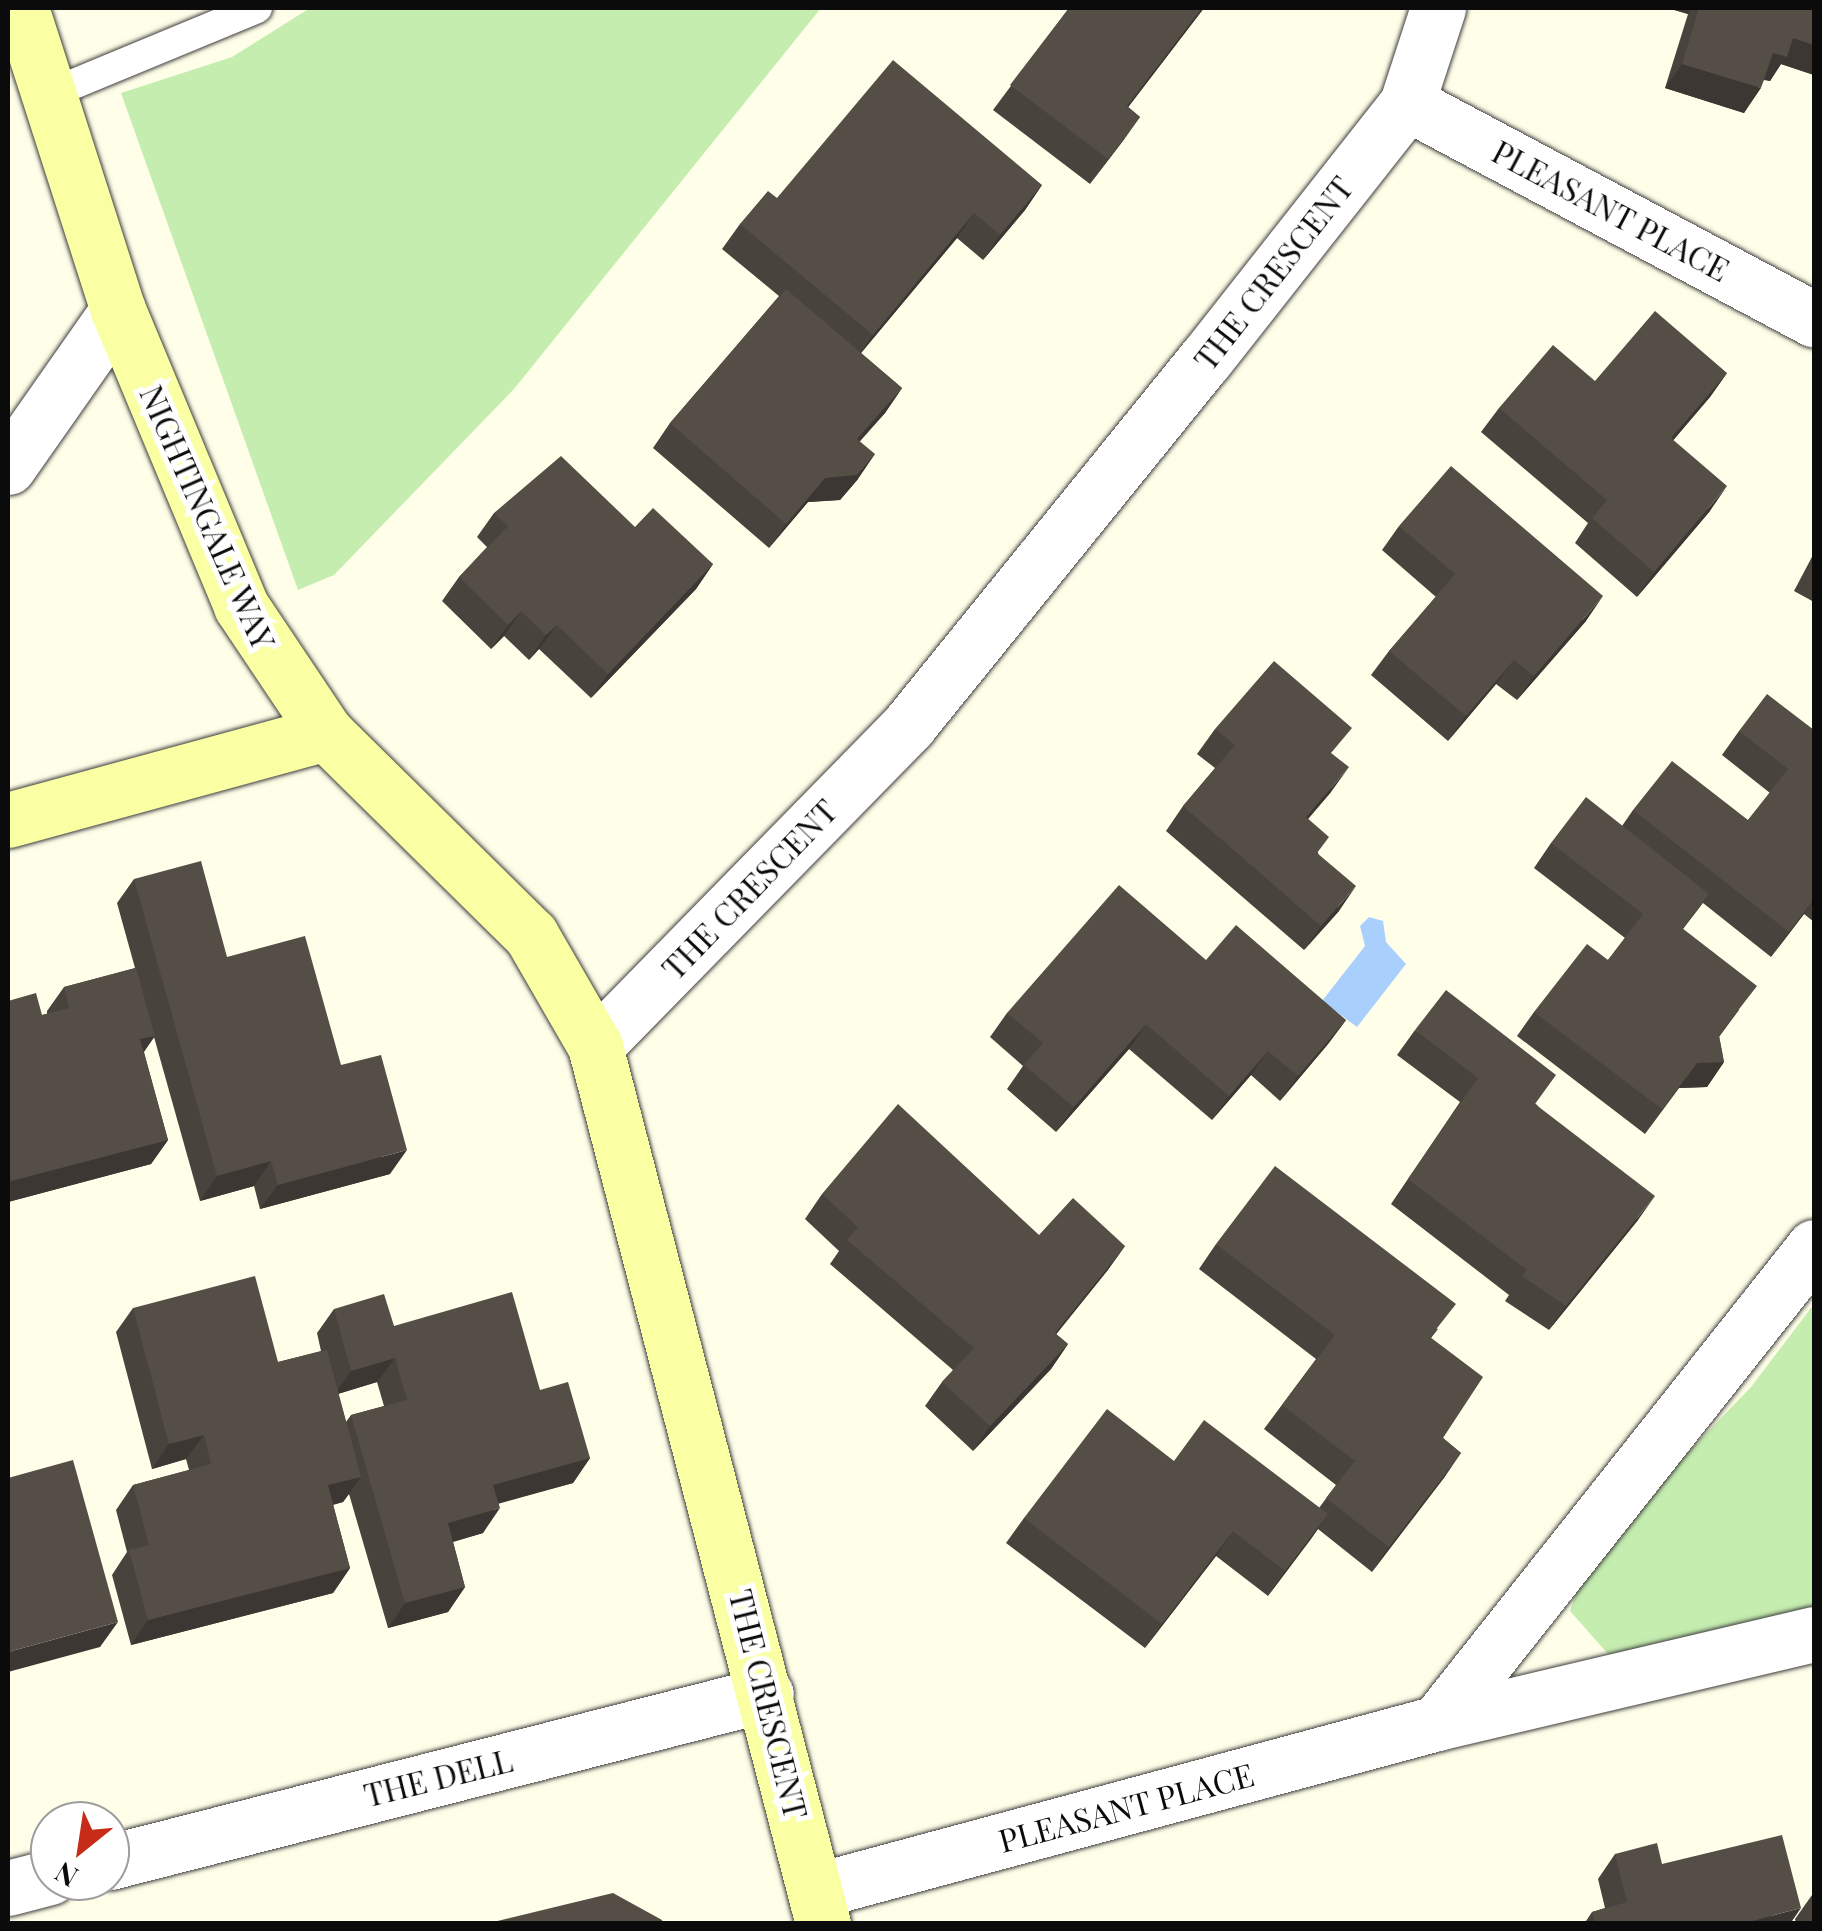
<!DOCTYPE html>
<style>
body{margin:0}
#map{position:relative;width:1822px;height:1931px;overflow:hidden;background:#fffee9;font-family:"Playfair Display",serif}
div>[style]{position:absolute}
.green>*{inset:0;background:#c6edb0}
.water>*{inset:0;background:#a9cffc}
.roads{filter:drop-shadow(0 0 2px #3e3e3e) drop-shadow(0 0 2px #3e3e3e)}
.lane>*{height:30px;margin:-15px;padding:0 15px;transform-origin:15px;border-radius:15px;background:#fff}
.street>*{height:55px;margin:-27.5px;padding:0 27.5px;transform-origin:27.5px;border-radius:27.5px;background:#fff}
.secondary>*{height:55px;margin:-27.5px;padding:0 27.5px;transform-origin:27.5px;border-radius:27.5px;background:#faffa4}
.wall>*{inset:0;background:#49433d}
.shaded-wall>*{inset:0;background:#3c3732}
.building>*{inset:0;background:#554e47}
span{translate:-50% -50%;white-space:nowrap;text-align:center;line-height:1.15;-webkit-text-stroke:10px #fff;paint-order:stroke}
.street-label{font-size:32px;color:#0b0b0b}
.frame{position:absolute;inset:0;border:10px solid #0b0b0b;pointer-events:none}
.north{position:absolute;left:30px;top:1801px;width:100px;height:100px;box-sizing:border-box;background:#fff;border:2px solid #9d9d9d;border-radius:50%;rotate:210deg;font-size:28px;font-weight:700;line-height:40px;text-align:center;color:#0b0b0b}
.north::after{content:'';display:block;margin:auto;width:35px;height:45px;background:#c62c18;clip-path:polygon(50% 0,100% 100%,50% 72%,0 100%)}
</style>
<div id="map">
<div class="green">
<i style="clip-path:polygon(310px 8px,821px 8px,514px 389px,334px 575px,298px 590px,121px 93px,232px 57px)"></i>
<i style="clip-path:polygon(1814px 1304px,1814px 1611px,1632px 1657px,1608px 1654px,1570px 1611px,1589px 1555px,1751px 1387px)"></i>
</div>
<div class="water">
<i style="clip-path:polygon(1369px 917px,1383px 921px,1386px 942px,1406px 964px,1357px 1027px,1322px 1001px,1365px 946px,1360px 926px)"></i>
</div>
<div class="roads">
<div class="lane">
<i style="left:52px;top:93px;width:222px;rotate:-22.5deg"></i>
</div>
<div class="street">
<i style="left:1407px;top:103px;width:461px;rotate:28deg"></i>
<i style="left:8px;top:467px;width:192px;rotate:-55deg"></i>
<i style="left:595px;top:1046px;width:449px;rotate:-45.6deg"></i>
<i style="left:909px;top:725px;width:470px;rotate:-51deg"></i>
<i style="left:1205px;top:360px;width:327px;rotate:-51.8deg"></i>
<i style="left:1407px;top:103px;width:100px;rotate:-71.9deg"></i>
<i style="left:1437px;top:1723px;width:607px;rotate:-51.62deg"></i>
<i style="left:110px;top:1862px;width:677px;rotate:-14.36deg"></i>
<i style="left:8px;top:1888px;width:43px;rotate:-14.7deg"></i>
<i style="left:815px;top:1891px;width:644px;rotate:-15.11deg"></i>
<i style="left:1437px;top:1723px;width:387px;rotate:-13.3deg"></i>
</div>
<div class="secondary">
<i style="left:21px;top:8px;width:317px;rotate:72.2deg"></i>
<i style="left:118px;top:310px;width:321px;rotate:67.4deg"></i>
<i style="left:241px;top:606px;width:153px;rotate:56.2deg"></i>
<i style="left:326px;top:733px;width:288px;rotate:44.6deg"></i>
<i style="left:531px;top:935px;width:128px;rotate:60deg"></i>
<i style="left:595px;top:1046px;width:907px;rotate:75.44deg"></i>
<i style="left:8px;top:820px;width:330px;rotate:-15.3deg"></i>
</div>
</div>
<div class="wall">
<i style="clip-path:polygon(1069px 8px,1204px 8px,1128px 107px,1140px 117px,1090px 184px,993px 110px)"></i>
<i style="clip-path:polygon(1671px 8px,1814px 8px,1814px 75px,1781px 64px,1770px 81px,1764px 80px,1744px 113px,1665px 88px,1688px 14px,1671px 9px)"></i>
<i style="clip-path:polygon(1042px 185px,1025px 210px,983px 260px,957px 238px,861px 353px,902px 388px,885px 413px,859px 441px,858px 479px,840px 500px,808px 502px,769px 548px,653px 448px,670px 423px,779px 296px,722px 249px,740px 224px,777px 198px)"></i>
<i style="clip-path:polygon(1727px 373px,1710px 397px,1673px 440px,1710px 511px,1637px 597px,1575px 543px,1588px 523px,1481px 432px,1499px 408px,1595px 381px)"></i>
<i style="clip-path:polygon(494px 513px,635px 527px,713px 564px,696px 589px,591px 698px,539px 649px,529px 660px,504px 636px,491px 649px,442px 601px,459px 577px,487px 547px,477px 537px)"></i>
<i style="clip-path:polygon(1399px 526px,1586px 621px,1517px 700px,1496px 684px,1448px 741px,1371px 675px,1389px 651px,1436px 597px,1382px 550px)"></i>
<i style="clip-path:polygon(1814px 553px,1814px 602px,1794px 591px)"></i>
<i style="clip-path:polygon(1215px 729px,1334px 755px,1331px 792px,1308px 819px,1318px 853px,1339px 911px,1304px 950px,1166px 831px,1183px 806px,1215px 768px,1197px 754px)"></i>
<i style="clip-path:polygon(1814px 730px,1814px 922px,1804px 914px,1771px 957px,1703px 903px,1683px 929px,1739px 1010px,1719px 1037px,1724px 1062px,1707px 1087px,1679px 1088px,1645px 1134px,1517px 1036px,1534px 1012px,1608px 960px,1625px 938px,1534px 868px,1551px 843px,1622px 826px,1633px 810px,1748px 820px,1770px 793px,1722px 755px,1739px 731px)"></i>
<i style="clip-path:polygon(134px 879px,227px 957px,341px 1065px,390px 1174px,260px 1209px,254px 1186px,200px 1201px,154px 1037px,144px 1052px,168px 1140px,151px 1164px,8px 1202px,8px 1001px,42px 1015px,47px 1014px,47px 1011px,64px 987px,135px 968px,117px 903px)"></i>
<i style="clip-path:polygon(1206px 960px,1346px 1020px,1328px 1044px,1280px 1101px,1251px 1075px,1212px 1120px,1129px 1049px,1056px 1132px,1007px 1089px,1023px 1066px,990px 1037px,1007px 1013px)"></i>
<i style="clip-path:polygon(1415px 1030px,1536px 1104px,1638px 1220px,1549px 1330px,1505px 1301px,1509px 1295px,1391px 1204px,1460px 1102px,1397px 1055px)"></i>
<i style="clip-path:polygon(822px 1194px,1039px 1235px,1125px 1246px,1107px 1271px,1056px 1334px,1068px 1344px,1051px 1369px,973px 1451px,925px 1406px,942px 1382px,953px 1370px,830px 1264px,839px 1251px,805px 1219px)"></i>
<i style="clip-path:polygon(1216px 1244px,1438px 1329px,1431px 1338px,1443px 1438px,1461px 1453px,1372px 1572px,1318px 1529px,1268px 1596px,1216px 1556px,1145px 1648px,1006px 1543px,1024px 1518px,1174px 1461px,1319px 1508px,1336px 1485px,1264px 1429px,1316px 1359px,1199px 1269px)"></i>
<i style="clip-path:polygon(evenodd,133px 1308px,278px 1362px,321px 1351px,317px 1333px,334px 1309px,394px 1326px,540px 1390px,590px 1458px,573px 1483px,498px 1503px,483px 1533px,453px 1542px,465px 1587px,448px 1612px,388px 1628px,349px 1494px,343px 1502px,333px 1505px,350px 1568px,333px 1593px,131px 1645px,112px 1575px,127px 1552px,116px 1510px,133px 1485px,189px 1470px,186px 1459px,152px 1469px,116px 1332px,133px 1308px,377px 1382px,384px 1406px,351px 1415px,346px 1422px,338px 1394px,377px 1382px)"></i>
<i style="clip-path:polygon(1615px 1854px,1662px 1864px,1790px 1924px,1584px 1924px,1592px 1912px,1605px 1908px,1598px 1879px)"></i>
<i style="clip-path:polygon(1814px 1894px,1814px 1924px,1796px 1924px,1795px 1919px,1812px 1895px)"></i>
</div>
<div class="shaded-wall">
<i style="clip-path:polygon(1202px 8px,1204px 8px,1110px 131px,1127px 106px)"></i>
<i style="clip-path:polygon(1672px 8px,1692px 8px,1688px 14px,1671px 9px)"></i>
<i style="clip-path:polygon(1793px 38px,1814px 45px,1814px 75px,1781px 64px,1770px 81px,1755px 77px,1773px 53px)"></i>
<i style="clip-path:polygon(1682px 64px,1761px 88px,1744px 113px,1665px 88px)"></i>
<i style="clip-path:polygon(1140px 117px,1123px 141px,1090px 184px,1108px 159px)"></i>
<i style="clip-path:polygon(1042px 185px,1025px 210px,983px 260px,1000px 235px)"></i>
<i style="clip-path:polygon(974px 213px,957px 238px,856px 359px,873px 335px)"></i>
<i style="clip-path:polygon(1727px 373px,1710px 397px,1654px 463px,1671px 438px)"></i>
<i style="clip-path:polygon(902px 388px,885px 413px,840px 464px,857px 439px)"></i>
<i style="clip-path:polygon(875px 454px,858px 479px,840px 500px,808px 502px,769px 548px,786px 524px,825px 478px)"></i>
<i style="clip-path:polygon(1727px 486px,1710px 511px,1637px 597px,1654px 572px)"></i>
<i style="clip-path:polygon(713px 564px,696px 589px,591px 698px,608px 674px)"></i>
<i style="clip-path:polygon(1603px 596px,1586px 621px,1517px 700px,1534px 676px)"></i>
<i style="clip-path:polygon(521px 611px,504px 636px,491px 649px,508px 625px)"></i>
<i style="clip-path:polygon(557px 625px,539px 649px,529px 660px,546px 635px)"></i>
<i style="clip-path:polygon(1514px 660px,1496px 684px,1448px 741px,1466px 716px)"></i>
<i style="clip-path:polygon(1349px 767px,1331px 792px,1289px 841px,1306px 817px)"></i>
<i style="clip-path:polygon(1356px 886px,1339px 911px,1304px 950px,1321px 926px)"></i>
<i style="clip-path:polygon(1814px 900px,1804px 914px,1771px 957px,1789px 932px)"></i>
<i style="clip-path:polygon(1346px 1020px,1328px 1044px,1280px 1101px,1298px 1076px)"></i>
<i style="clip-path:polygon(1146px 1024px,1129px 1049px,1056px 1132px,1074px 1107px)"></i>
<i style="clip-path:polygon(155px 1036px,137px 1061px,140px 1039px)"></i>
<i style="clip-path:polygon(1268px 1051px,1251px 1075px,1212px 1120px,1229px 1096px)"></i>
<i style="clip-path:polygon(1724px 1062px,1707px 1087px,1679px 1088px,1645px 1134px,1697px 1063px)"></i>
<i style="clip-path:polygon(168px 1140px,151px 1164px,8px 1202px,8px 1187px,11px 1181px)"></i>
<i style="clip-path:polygon(407px 1150px,390px 1174px,260px 1209px,278px 1185px)"></i>
<i style="clip-path:polygon(271px 1161px,254px 1186px,200px 1201px,217px 1176px)"></i>
<i style="clip-path:polygon(1655px 1196px,1638px 1220px,1549px 1330px,1566px 1306px)"></i>
<i style="clip-path:polygon(1125px 1246px,1107px 1271px,1038px 1357px,1055px 1333px)"></i>
<i style="clip-path:polygon(1068px 1344px,1051px 1369px,973px 1451px,990px 1426px)"></i>
<i style="clip-path:polygon(395px 1358px,377px 1382px,334px 1395px,351px 1371px)"></i>
<i style="clip-path:polygon(204px 1435px,186px 1459px,152px 1469px,169px 1444px)"></i>
<i style="clip-path:polygon(1461px 1453px,1444px 1478px,1372px 1572px,1389px 1547px)"></i>
<i style="clip-path:polygon(590px 1458px,573px 1483px,476px 1510px,493px 1485px)"></i>
<i style="clip-path:polygon(361px 1477px,343px 1502px,311px 1510px,328px 1485px)"></i>
<i style="clip-path:polygon(500px 1508px,483px 1533px,431px 1548px,448px 1523px)"></i>
<i style="clip-path:polygon(1328px 1514px,1311px 1539px,1268px 1596px,1285px 1571px)"></i>
<i style="clip-path:polygon(1233px 1531px,1216px 1556px,1145px 1648px,1162px 1624px)"></i>
<i style="clip-path:polygon(350px 1568px,333px 1593px,131px 1645px,148px 1620px)"></i>
<i style="clip-path:polygon(465px 1587px,448px 1612px,388px 1628px,405px 1603px)"></i>
<i style="clip-path:polygon(118px 1622px,100px 1647px,8px 1672px,8px 1652px)"></i>
<i style="clip-path:polygon(1801px 1908px,1790px 1924px,1750px 1924px,1752px 1921px)"></i>
</div>
<div class="building">
<i style="clip-path:polygon(1069px 8px,1202px 8px,1127px 106px,1140px 117px,1108px 159px,1010px 85px)"></i>
<i style="clip-path:polygon(1699px 8px,1814px 8px,1814px 45px,1793px 38px,1787px 57px,1773px 53px,1761px 88px,1682px 64px)"></i>
<i style="clip-path:polygon(893px 60px,1042px 185px,1000px 235px,974px 213px,873px 335px,740px 224px,768px 191px,777px 198px)"></i>
<i style="clip-path:polygon(786px 289px,902px 388px,857px 439px,875px 454px,857px 475px,825px 478px,786px 524px,670px 423px)"></i>
<i style="clip-path:polygon(1655px 311px,1727px 373px,1671px 438px,1727px 486px,1654px 572px,1592px 518px,1607px 500px,1499px 408px,1553px 345px,1595px 381px)"></i>
<i style="clip-path:polygon(561px 456px,635px 527px,653px 508px,713px 564px,608px 674px,557px 625px,546px 635px,521px 611px,508px 625px,459px 577px,508px 526px,494px 513px)"></i>
<i style="clip-path:polygon(1451px 466px,1603px 596px,1534px 676px,1514px 660px,1466px 716px,1389px 651px,1455px 574px,1399px 526px)"></i>
<i style="clip-path:polygon(1274px 661px,1352px 728px,1331px 753px,1349px 767px,1306px 817px,1329px 837px,1317px 853px,1356px 886px,1321px 926px,1183px 806px,1235px 745px,1215px 729px)"></i>
<i style="clip-path:polygon(1767px 694px,1814px 730px,1814px 899px,1789px 932px,1633px 810px,1672px 761px,1748px 820px,1788px 769px,1739px 731px)"></i>
<i style="clip-path:polygon(1586px 797px,1709px 894px,1682px 928px,1757px 986px,1719px 1035px,1724px 1062px,1697px 1063px,1662px 1109px,1534px 1012px,1587px 944px,1608px 960px,1643px 914px,1551px 843px)"></i>
<i style="clip-path:polygon(201px 861px,227px 957px,305px 936px,341px 1065px,381px 1055px,407px 1150px,278px 1185px,271px 1161px,217px 1176px,134px 879px)"></i>
<i style="clip-path:polygon(1119px 885px,1206px 960px,1236px 925px,1346px 1020px,1298px 1076px,1268px 1051px,1229px 1096px,1146px 1024px,1074px 1107px,1024px 1065px,1043px 1043px,1007px 1013px)"></i>
<i style="clip-path:polygon(136px 968px,155px 1036px,140px 1039px,168px 1140px,11px 1181px,8px 1168px,8px 1001px,36px 993px,42px 1015px,69px 1008px,64px 987px)"></i>
<i style="clip-path:polygon(1446px 990px,1556px 1075px,1535px 1104px,1655px 1196px,1566px 1306px,1522px 1276px,1527px 1270px,1408px 1179px,1478px 1078px,1415px 1030px)"></i>
<i style="clip-path:polygon(898px 1104px,1039px 1235px,1073px 1198px,1125px 1246px,1055px 1333px,1068px 1344px,990px 1426px,942px 1382px,974px 1348px,847px 1240px,858px 1227px,822px 1194px)"></i>
<i style="clip-path:polygon(1275px 1166px,1456px 1304px,1430px 1337px,1483px 1377px,1443px 1438px,1461px 1453px,1389px 1547px,1326px 1498px,1355px 1461px,1282px 1405px,1335px 1335px,1216px 1244px)"></i>
<i style="clip-path:polygon(255px 1276px,278px 1362px,327px 1350px,361px 1477px,328px 1485px,350px 1568px,148px 1620px,129px 1550px,149px 1545px,133px 1485px,211px 1464px,204px 1435px,169px 1444px,133px 1308px)"></i>
<i style="clip-path:polygon(512px 1292px,540px 1390px,568px 1382px,590px 1458px,493px 1485px,500px 1508px,448px 1523px,465px 1587px,405px 1603px,351px 1415px,407px 1400px,395px 1358px,351px 1371px,334px 1309px,384px 1294px,394px 1326px)"></i>
<i style="clip-path:polygon(1107px 1409px,1174px 1461px,1204px 1420px,1328px 1514px,1285px 1571px,1233px 1531px,1162px 1624px,1024px 1518px)"></i>
<i style="clip-path:polygon(73px 1460px,118px 1622px,8px 1652px,8px 1478px)"></i>
<i style="clip-path:polygon(1782px 1835px,1801px 1908px,1752px 1921px,1753px 1924px,1595px 1924px,1592px 1912px,1627px 1902px,1615px 1854px,1657px 1843px,1662px 1864px)"></i>
<i style="clip-path:polygon(613px 1893px,662px 1920px,663px 1924px,485px 1924px)"></i>
</div>
<div class="street-label">
<span style="left:1611px;top:210px;rotate:28deg">PLEASANT PLACE</span>
<span style="left:1273px;top:273px;rotate:-52deg">THE CRESCENT</span>
<span style="left:208px;top:517px;rotate:66deg">NIGHTINGALE WAY</span>
<span style="left:749px;top:889px;rotate:-46deg">THE CRESCENT</span>
<span style="left:769px;top:1704px;rotate:76deg">THE CRESCENT</span>
<span style="left:438px;top:1777px;rotate:-14deg">THE DELL</span>
<span style="left:1126px;top:1807px;rotate:-15deg">PLEASANT PLACE</span>
</div>
<div class="frame"></div>
<div class="north">N</div>
</div>
